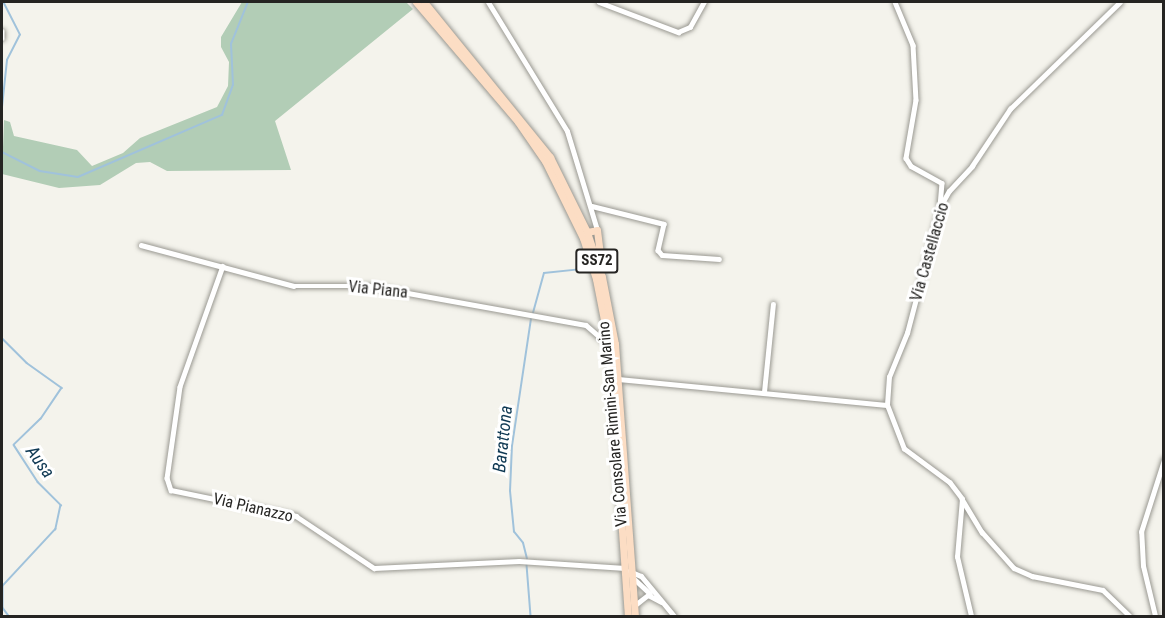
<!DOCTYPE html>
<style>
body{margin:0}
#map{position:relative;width:1165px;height:618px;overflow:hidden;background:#f4f3ec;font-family:"Roboto Condensed",sans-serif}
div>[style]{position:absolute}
.green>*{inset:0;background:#b2cdb6}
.stream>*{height:1.5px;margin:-0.75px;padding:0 0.75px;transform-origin:0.75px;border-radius:0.75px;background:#a0c2db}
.roads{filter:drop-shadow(0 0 2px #9a9992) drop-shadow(0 0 2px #9a9992)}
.minor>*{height:4.5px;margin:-2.25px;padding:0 2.25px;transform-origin:2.25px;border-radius:2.25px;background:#fff}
.tertiary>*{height:5px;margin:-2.5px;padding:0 2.5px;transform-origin:2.5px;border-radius:2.5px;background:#fff}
.primary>*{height:7px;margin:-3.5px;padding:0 3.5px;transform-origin:3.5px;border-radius:3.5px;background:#fcddc4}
span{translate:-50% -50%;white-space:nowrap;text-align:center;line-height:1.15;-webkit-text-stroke:6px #fff;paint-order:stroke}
.shield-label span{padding:2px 4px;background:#fff;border:2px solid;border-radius:4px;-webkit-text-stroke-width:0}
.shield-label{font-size:15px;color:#252422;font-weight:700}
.street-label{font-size:16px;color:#252422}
.water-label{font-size:18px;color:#0f3953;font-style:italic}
.frame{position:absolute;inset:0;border:3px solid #252422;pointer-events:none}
</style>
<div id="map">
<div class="green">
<i style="clip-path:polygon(242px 2px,406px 2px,413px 9px,275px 121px,291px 170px,167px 171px,150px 162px,136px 163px,100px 185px,59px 188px,2px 174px,4px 120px,10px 122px,14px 136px,77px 150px,92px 166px,123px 153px,140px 138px,217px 107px,228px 86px,229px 62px,221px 47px,221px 37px)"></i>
</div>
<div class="stream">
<i style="left:2px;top:107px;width:47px;rotate:-83.9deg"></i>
<i style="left:7px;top:60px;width:28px;rotate:-63deg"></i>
<i style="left:20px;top:35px;width:37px;rotate:-117deg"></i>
<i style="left:2px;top:152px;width:42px;rotate:26.6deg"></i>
<i style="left:40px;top:171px;width:38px;rotate:9deg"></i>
<i style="left:78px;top:177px;width:157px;rotate:-23.3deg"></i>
<i style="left:222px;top:115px;width:32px;rotate:-70deg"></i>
<i style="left:233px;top:85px;width:41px;rotate:-92.8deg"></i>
<i style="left:231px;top:44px;width:45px;rotate:-68deg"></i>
<i style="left:533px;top:313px;width:41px;rotate:-74.6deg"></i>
<i style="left:544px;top:273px;width:39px;rotate:-6deg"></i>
<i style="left:2px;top:338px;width:35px;rotate:45deg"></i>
<i style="left:27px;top:363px;width:43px;rotate:35.5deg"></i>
<i style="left:62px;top:388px;width:37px;rotate:124deg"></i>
<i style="left:41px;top:419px;width:37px;rotate:136deg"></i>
<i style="left:14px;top:445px;width:44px;rotate:57deg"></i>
<i style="left:38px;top:482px;width:33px;rotate:45deg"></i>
<i style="left:61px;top:505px;width:25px;rotate:102deg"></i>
<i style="left:56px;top:529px;width:78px;rotate:132.9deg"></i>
<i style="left:3px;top:586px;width:22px;rotate:90deg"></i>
<i style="left:3px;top:608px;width:10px;rotate:53deg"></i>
<i style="left:527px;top:559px;width:16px;rotate:-104deg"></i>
<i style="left:523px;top:543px;width:14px;rotate:-129deg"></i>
<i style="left:514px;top:532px;width:41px;rotate:-95.6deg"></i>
<i style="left:510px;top:491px;width:45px;rotate:-87.5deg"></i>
<i style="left:512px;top:446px;width:128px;rotate:-81.5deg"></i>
<i style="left:527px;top:565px;width:51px;rotate:85.5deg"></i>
</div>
<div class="roads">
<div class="minor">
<i style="left:599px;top:2px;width:85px;rotate:20.8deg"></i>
<i style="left:678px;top:32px;width:13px;rotate:-23deg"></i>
<i style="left:690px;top:27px;width:29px;rotate:-61deg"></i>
<i style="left:895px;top:2px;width:47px;rotate:67.3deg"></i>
<i style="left:913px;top:45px;width:55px;rotate:86.9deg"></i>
<i style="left:916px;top:100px;width:59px;rotate:99.8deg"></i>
<i style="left:906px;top:158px;width:9px;rotate:58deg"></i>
<i style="left:911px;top:166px;width:35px;rotate:29deg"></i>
<i style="left:942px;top:183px;width:21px;rotate:95deg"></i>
<i style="left:2px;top:31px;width:7px;rotate:90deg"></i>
<i style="left:592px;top:206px;width:74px;rotate:14deg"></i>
<i style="left:664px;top:224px;width:27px;rotate:103deg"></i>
<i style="left:658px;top:250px;width:6px;rotate:51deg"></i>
<i style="left:662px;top:255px;width:57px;rotate:4deg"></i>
<i style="left:141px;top:245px;width:158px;rotate:15deg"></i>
<i style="left:294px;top:286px;width:75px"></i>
<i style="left:369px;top:286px;width:220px;rotate:10.2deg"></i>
<i style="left:586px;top:325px;width:28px;rotate:41deg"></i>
<i style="left:223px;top:266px;width:128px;rotate:109.6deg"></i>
<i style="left:180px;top:387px;width:92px;rotate:98.1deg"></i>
<i style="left:167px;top:478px;width:13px;rotate:72deg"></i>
<i style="left:171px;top:490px;width:128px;rotate:11.7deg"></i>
<i style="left:296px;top:516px;width:94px;rotate:33.7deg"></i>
<i style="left:374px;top:568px;width:145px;rotate:-2.8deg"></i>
<i style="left:519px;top:561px;width:106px;rotate:3.8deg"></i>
<i style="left:618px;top:379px;width:270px;rotate:5.5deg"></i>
<i style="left:764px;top:392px;width:88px;rotate:-84.2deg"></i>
<i style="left:962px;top:499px;width:39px;rotate:59deg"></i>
<i style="left:982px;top:532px;width:48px;rotate:48.4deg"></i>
<i style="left:1014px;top:568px;width:20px;rotate:24deg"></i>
<i style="left:1032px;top:576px;width:72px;rotate:11.2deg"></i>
<i style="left:1103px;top:590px;width:37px;rotate:44deg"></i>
<i style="left:971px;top:616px;width:61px;rotate:-103.3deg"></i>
<i style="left:957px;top:557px;width:58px;rotate:-85.1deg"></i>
<i style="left:962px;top:499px;width:20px;rotate:-127deg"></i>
<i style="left:950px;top:483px;width:57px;rotate:-143.5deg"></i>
<i style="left:904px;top:449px;width:47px;rotate:-111.1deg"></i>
<i style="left:887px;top:405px;width:28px;rotate:-86deg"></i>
<i style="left:889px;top:377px;width:48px;rotate:-67.8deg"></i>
<i style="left:907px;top:333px;width:130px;rotate:-75.3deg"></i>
<i style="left:940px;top:207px;width:18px;rotate:-61deg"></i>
<i style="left:949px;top:191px;width:34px;rotate:-47deg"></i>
<i style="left:972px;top:166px;width:69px;rotate:-56.3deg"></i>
<i style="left:1010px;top:109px;width:153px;rotate:-44.2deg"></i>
<i style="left:1155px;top:616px;width:51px;rotate:-103.5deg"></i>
<i style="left:1143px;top:566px;width:34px;rotate:-93deg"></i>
<i style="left:1141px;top:532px;width:76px;rotate:-72.3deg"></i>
</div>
<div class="tertiary">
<i style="left:488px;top:2px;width:151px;rotate:58.5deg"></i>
<i style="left:567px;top:131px;width:103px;rotate:73.1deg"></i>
<i style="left:629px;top:571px;width:13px;rotate:23deg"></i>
<i style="left:641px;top:576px;width:52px;rotate:50.5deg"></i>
<i style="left:633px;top:578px;width:23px;rotate:43deg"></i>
<i style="left:635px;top:605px;width:16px;rotate:-38deg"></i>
<i style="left:648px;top:595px;width:15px;rotate:28deg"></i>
</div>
<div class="primary">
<i style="left:416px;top:2px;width:157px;rotate:49.6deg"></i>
<i style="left:518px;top:122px;width:47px;rotate:55.3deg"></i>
<i style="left:545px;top:161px;width:86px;rotate:63.7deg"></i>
<i style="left:583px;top:238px;width:43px;rotate:72.4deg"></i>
<i style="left:596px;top:279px;width:67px;rotate:78.9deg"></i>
<i style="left:609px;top:345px;width:272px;rotate:86deg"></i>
<i style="left:424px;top:2px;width:200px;rotate:50.9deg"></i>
<i style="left:550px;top:157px;width:84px;rotate:63.7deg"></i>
<i style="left:587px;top:232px;width:47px;rotate:71.6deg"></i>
<i style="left:602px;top:277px;width:68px;rotate:79deg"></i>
<i style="left:615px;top:344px;width:273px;rotate:85.8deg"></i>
<i style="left:587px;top:232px;width:10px;rotate:-11deg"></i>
<i style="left:597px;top:230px;width:39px;rotate:83deg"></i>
</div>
</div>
<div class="shield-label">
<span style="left:597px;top:261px">SS72</span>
</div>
<div class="street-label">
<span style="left:930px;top:252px;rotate:-74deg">Via Castellaccio</span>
<span style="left:378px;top:290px;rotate:6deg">Via Piana</span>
<span style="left:613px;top:424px;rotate:-95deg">Via Consolare Rimini-San Marino</span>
<span style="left:253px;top:508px;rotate:13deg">Via Pianazzo</span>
</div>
<div class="water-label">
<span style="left:503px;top:439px;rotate:-84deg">Barattona</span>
<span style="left:40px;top:462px;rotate:54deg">Ausa</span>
</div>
<div class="frame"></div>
</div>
